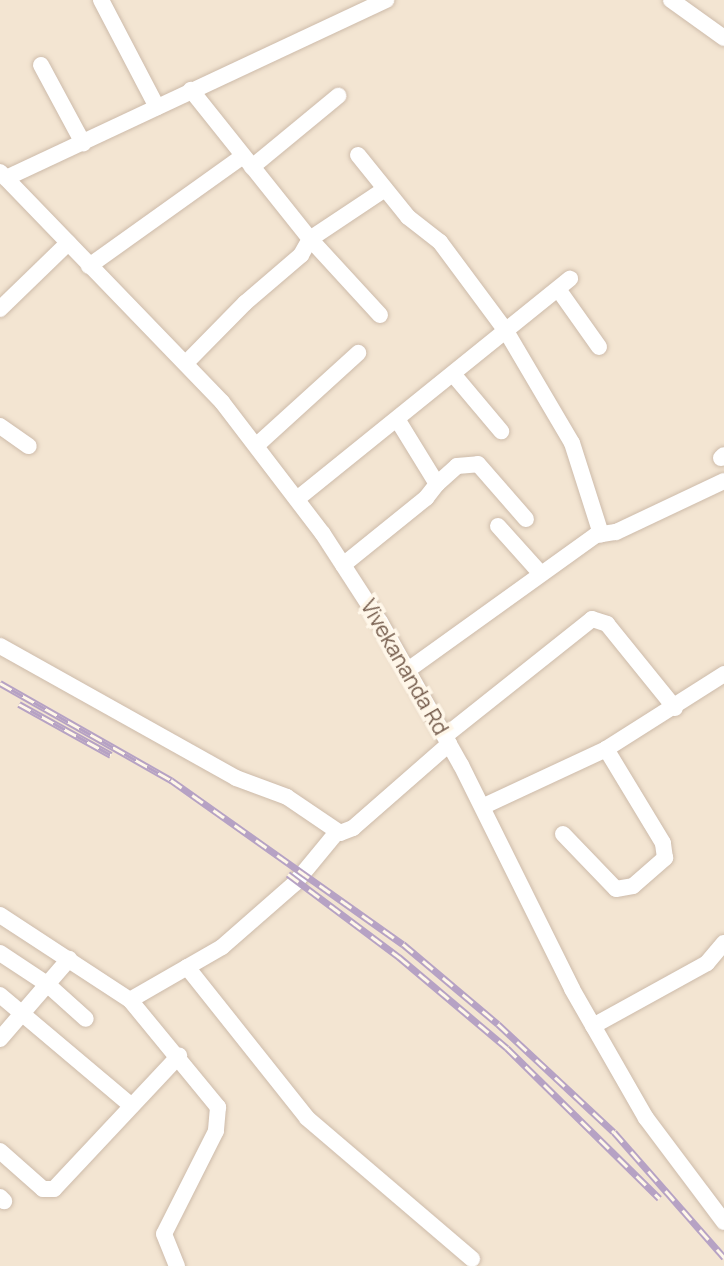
<!DOCTYPE html>
<style>
body{margin:0}
#map{position:relative;width:724px;height:1266px;overflow:hidden;background:#fcf3e3;font-family:Manrope,sans-serif}
div>[style]{position:absolute}
.residential>*{inset:0;background:#f3e5d2;transform-origin:0 0}
.roads{filter:drop-shadow(0 0 2px #cdbbaa) drop-shadow(0 0 2px #cdbbaa)}
.minor>*{height:16px;margin:-8px;padding:0 8px;transform-origin:8px;border-radius:8px;background:#fff}
.rail>*{height:7px;margin-top:-3.5px;transform-origin:0;background:repeating-linear-gradient(90deg,#fff7e9 0 13px,#b6a2c4 0 26px);box-sizing:border-box;border-block:2px solid #b6a2c4}
span{translate:-50% -50%;white-space:nowrap;text-align:center;line-height:1.15;-webkit-text-stroke:7px #fff7e9;paint-order:stroke}
.street-label{font-size:21px;color:#735a4a}
</style>
<div id="map">
<div class="residential">
<i style="left:0;top:0;width:724px;height:1266px"></i>
</div>
<div class="roads">
<div class="minor">
<i style="left:101px;top:0;width:121px;rotate:62.4deg"></i>
<i style="left:671px;top:0;width:65px;rotate:35.6deg"></i>
<i style="left:41px;top:65px;width:89px;rotate:61.7deg"></i>
<i style="left:358px;top:155px;width:80px;rotate:51.1deg"></i>
<i style="left:408px;top:217px;width:41px;rotate:38deg"></i>
<i style="left:440px;top:242px;width:111px;rotate:53.4deg"></i>
<i style="left:506px;top:331px;width:130px;rotate:59.5deg"></i>
<i style="left:572px;top:443px;width:96px;rotate:72.3deg"></i>
<i style="left:252px;top:167px;width:112px;rotate:-39.5deg"></i>
<i style="left:0;top:172px;width:320px;rotate:46deg"></i>
<i style="left:222px;top:402px;width:166px;rotate:52.6deg"></i>
<i style="left:323px;top:534px;width:105px;rotate:57.1deg"></i>
<i style="left:380px;top:622px;width:164px;rotate:60.5deg"></i>
<i style="left:461px;top:765px;width:250px;rotate:63.6deg"></i>
<i style="left:572px;top:989px;width:149px;rotate:60.2deg"></i>
<i style="left:646px;top:1118px;width:130px;rotate:53.1deg"></i>
<i style="left:6px;top:178px;width:420px;rotate:-25.1deg"></i>
<i style="left:89px;top:266px;width:189px;rotate:-35.5deg"></i>
<i style="left:558px;top:289px;width:71px;rotate:54.7deg"></i>
<i style="left:0;top:309px;width:95px;rotate:-44.1deg"></i>
<i style="left:380px;top:315px;width:103px;rotate:-132.6deg"></i>
<i style="left:310px;top:239px;width:90px;rotate:-33.7deg"></i>
<i style="left:186px;top:363px;width:84px;rotate:-45.5deg"></i>
<i style="left:245px;top:303px;width:74px;rotate:-40.6deg"></i>
<i style="left:301px;top:255px;width:18px;rotate:-61deg"></i>
<i style="left:310px;top:239px;width:191px;rotate:-128.6deg"></i>
<i style="left:453px;top:374px;width:75px;rotate:49.9deg"></i>
<i style="left:0;top:426px;width:35px;rotate:35deg"></i>
<i style="left:257px;top:445px;width:137px;rotate:-42.3deg"></i>
<i style="left:721px;top:458px;width:4px;rotate:-45deg"></i>
<i style="left:437px;top:484px;width:27px;rotate:-42deg"></i>
<i style="left:457px;top:466px;width:21px;rotate:-5deg"></i>
<i style="left:478px;top:464px;width:73px;rotate:48.9deg"></i>
<i style="left:297px;top:499px;width:351px;rotate:-38.9deg"></i>
<i style="left:498px;top:526px;width:64px;rotate:48.1deg"></i>
<i style="left:343px;top:565px;width:107px;rotate:-38.9deg"></i>
<i style="left:426px;top:498px;width:18px;rotate:-52deg"></i>
<i style="left:437px;top:484px;width:76px;rotate:-121.6deg"></i>
<i style="left:0;top:646px;width:270px;rotate:29.2deg"></i>
<i style="left:236px;top:778px;width:54px;rotate:20.4deg"></i>
<i style="left:287px;top:797px;width:64px;rotate:34.2deg"></i>
<i style="left:340px;top:833px;width:14px;rotate:-21deg"></i>
<i style="left:353px;top:828px;width:128px;rotate:-41.2deg"></i>
<i style="left:408px;top:670px;width:231px;rotate:-35.7deg"></i>
<i style="left:596px;top:535px;width:20px;rotate:-9deg"></i>
<i style="left:616px;top:532px;width:119px;rotate:-25.3deg"></i>
<i style="left:445px;top:736px;width:188px;rotate:-38.5deg"></i>
<i style="left:592px;top:619px;width:16px;rotate:18deg"></i>
<i style="left:607px;top:624px;width:108px;rotate:51deg"></i>
<i style="left:484px;top:806px;width:135px;rotate:-25deg"></i>
<i style="left:606px;top:749px;width:140px;rotate:-32.4deg"></i>
<i style="left:563px;top:834px;width:76px;rotate:46.1deg"></i>
<i style="left:616px;top:889px;width:17px;rotate:-10deg"></i>
<i style="left:633px;top:886px;width:43px;rotate:-41.2deg"></i>
<i style="left:665px;top:858px;width:15px;rotate:-98deg"></i>
<i style="left:663px;top:843px;width:110px;rotate:-121.2deg"></i>
<i style="left:0;top:915px;width:155px;rotate:33.2deg"></i>
<i style="left:130px;top:1000px;width:139px;rotate:50.6deg"></i>
<i style="left:218px;top:1107px;width:24px;rotate:95deg"></i>
<i style="left:216px;top:1131px;width:115px;rotate:116.8deg"></i>
<i style="left:164px;top:1234px;width:35px;rotate:68deg"></i>
<i style="left:0;top:953px;width:56px;rotate:33.4deg"></i>
<i style="left:47px;top:984px;width:52px;rotate:41.9deg"></i>
<i style="left:187px;top:967px;width:193px;rotate:51.5deg"></i>
<i style="left:307px;top:1118px;width:217px;rotate:40.5deg"></i>
<i style="left:0;top:995px;width:172px;rotate:40.1deg"></i>
<i style="left:130px;top:1000px;width:106px;rotate:-29.9deg"></i>
<i style="left:222px;top:947px;width:97px;rotate:-41.2deg"></i>
<i style="left:295px;top:883px;width:66px;rotate:-50.5deg"></i>
<i style="left:593px;top:1026px;width:130px;rotate:-28.9deg"></i>
<i style="left:707px;top:963px;width:26px;rotate:-50deg"></i>
<i style="left:0;top:1039px;width:106px;rotate:-49.2deg"></i>
<i style="left:0;top:1151px;width:57px;rotate:41.5deg"></i>
<i style="left:43px;top:1189px;width:11px"></i>
<i style="left:54px;top:1189px;width:183px;rotate:-46.8deg"></i>
<i style="left:0;top:1197px;width:6px;rotate:45deg"></i>
</div>
</div>
<div class="rail">
<i style="left:0;top:683px;width:197px;rotate:29.6deg"></i>
<i style="left:171px;top:780px;width:284px;rotate:35.3deg"></i>
<i style="left:403px;top:944px;width:124px;rotate:40.1deg"></i>
<i style="left:498px;top:1024px;width:158px;rotate:43deg"></i>
<i style="left:614px;top:1132px;width:167px;rotate:48.7deg"></i>
<i style="left:19px;top:704px;width:105px;rotate:29deg"></i>
<i style="left:288px;top:874px;width:139px;rotate:36.8deg"></i>
<i style="left:399px;top:957px;width:141px;rotate:40.1deg"></i>
<i style="left:507px;top:1048px;width:214px;rotate:44.6deg"></i>
</div>
<div class="street-label">
<span style="left:405px;top:667px;rotate:60deg">Vivekananda Rd</span>
</div>
</div>
